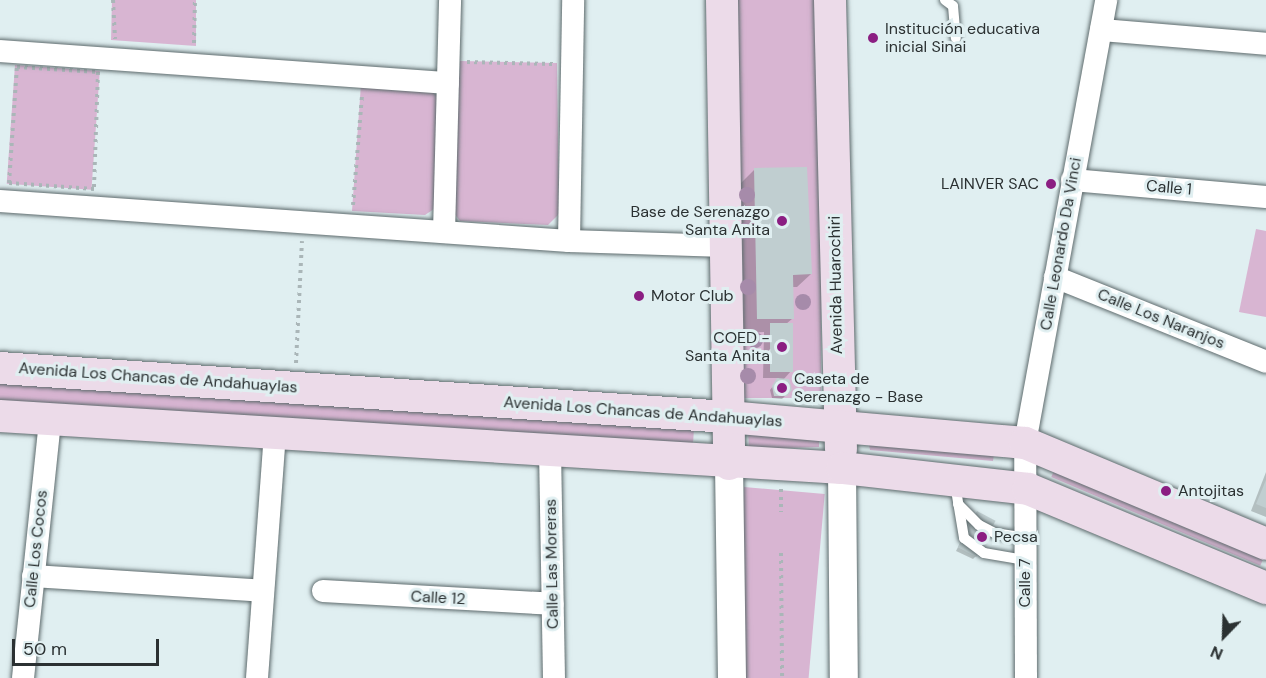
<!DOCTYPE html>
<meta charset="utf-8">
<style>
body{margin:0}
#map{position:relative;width:1266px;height:678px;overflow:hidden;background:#e0eff1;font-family:"DM Sans",sans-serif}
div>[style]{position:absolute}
.green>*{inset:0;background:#d8b5d2;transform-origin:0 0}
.shadow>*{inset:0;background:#0003}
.building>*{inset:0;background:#c0ced0;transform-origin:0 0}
.path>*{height:4px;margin-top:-2px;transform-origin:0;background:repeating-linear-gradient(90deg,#aab6b8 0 3px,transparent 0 7.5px)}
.roads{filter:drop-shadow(0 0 2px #5e6b6d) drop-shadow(0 0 2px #5e6b6d)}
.service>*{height:10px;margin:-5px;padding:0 5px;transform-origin:5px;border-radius:5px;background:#fff}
.minor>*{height:22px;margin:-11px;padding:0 11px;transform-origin:11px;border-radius:11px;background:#fff}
.tertiary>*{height:28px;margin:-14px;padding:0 14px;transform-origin:14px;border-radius:14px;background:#fff}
.secondary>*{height:32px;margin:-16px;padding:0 16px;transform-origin:16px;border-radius:16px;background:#ecdbe9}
.trees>*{width:16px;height:16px;margin:-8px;border-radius:50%;background:#a68baa}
.dots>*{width:16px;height:16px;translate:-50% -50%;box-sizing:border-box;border:3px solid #e0eff1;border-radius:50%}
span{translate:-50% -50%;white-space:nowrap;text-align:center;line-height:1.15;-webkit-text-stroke:6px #e0eff1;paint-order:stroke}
.poi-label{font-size:16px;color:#2b3132}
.left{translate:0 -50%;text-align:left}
.right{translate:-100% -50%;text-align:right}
.street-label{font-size:16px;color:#2b3132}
.north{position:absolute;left:1194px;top:606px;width:60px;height:60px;-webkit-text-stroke:4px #e0eff1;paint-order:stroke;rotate:203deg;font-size:16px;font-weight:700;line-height:24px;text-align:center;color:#2b3132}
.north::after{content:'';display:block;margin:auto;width:21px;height:27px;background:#2b3132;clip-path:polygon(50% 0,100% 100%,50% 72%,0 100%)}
.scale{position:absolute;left:12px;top:639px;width:147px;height:27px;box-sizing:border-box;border:3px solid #2b3132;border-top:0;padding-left:8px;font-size:18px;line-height:21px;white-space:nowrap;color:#2b3132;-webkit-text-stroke:4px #e0eff1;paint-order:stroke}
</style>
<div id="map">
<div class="green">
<i style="clip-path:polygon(112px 0,196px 0,196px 46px,111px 40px)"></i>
<i style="left:731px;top:0;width:90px;height:398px"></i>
<i style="clip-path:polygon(460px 61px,557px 63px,559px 214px,548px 225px,460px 221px,453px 212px)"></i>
<i style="left:15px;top:65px;width:85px;height:119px;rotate:4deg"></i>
<i style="clip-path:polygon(361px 84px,430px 89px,437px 96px,434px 209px,425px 215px,352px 211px)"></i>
<i style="clip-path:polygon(1256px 229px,1266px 231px,1266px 317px,1239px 312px)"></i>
<i style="left:0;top:376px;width:696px;height:26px;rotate:4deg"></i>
<i style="clip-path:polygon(748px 432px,819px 440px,819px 447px,749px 449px)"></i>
<i style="clip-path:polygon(869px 445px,994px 454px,993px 461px,870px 450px)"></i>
<i style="left:1056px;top:466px;width:227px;height:12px;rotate:23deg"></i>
<i style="left:744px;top:487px;width:81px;height:191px;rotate:5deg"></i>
</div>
<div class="shadow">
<i style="clip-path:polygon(754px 170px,811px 274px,797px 287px,792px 287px,792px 319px,786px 324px,792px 370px,783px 380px,786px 395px,782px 399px,772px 398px,770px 390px,779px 378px,763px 378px,764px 332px,744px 333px,741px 183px)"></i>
<i style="clip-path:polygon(1266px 472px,1266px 517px,1251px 511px)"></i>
<i style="clip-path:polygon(974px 516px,976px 556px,973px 559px,956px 551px)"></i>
</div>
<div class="building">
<i style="clip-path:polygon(807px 167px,812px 274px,793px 275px,794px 319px,757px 319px,754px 168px)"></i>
<i style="left:770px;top:323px;width:23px;height:49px"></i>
<i style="clip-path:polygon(777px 378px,789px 379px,792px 390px,787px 396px,774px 396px,772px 386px)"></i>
<i style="clip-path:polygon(1266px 480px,1266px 508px,1256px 504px)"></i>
<i style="left:977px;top:511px;width:21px;height:41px;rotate:28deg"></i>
</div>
<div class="path">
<i style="left:113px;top:0;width:39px;rotate:87deg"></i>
<i style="left:194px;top:43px;width:43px;rotate:-88.7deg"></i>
<i style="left:467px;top:62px;width:86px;rotate:1.3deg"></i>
<i style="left:17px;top:67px;width:81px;rotate:3.5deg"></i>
<i style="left:98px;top:72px;width:117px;rotate:92deg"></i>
<i style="left:94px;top:189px;width:85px;rotate:-176deg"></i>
<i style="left:9px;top:183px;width:116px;rotate:-86.1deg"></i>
<i style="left:353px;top:205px;width:109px;rotate:-85.3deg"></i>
<i style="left:296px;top:363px;width:122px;rotate:-87.2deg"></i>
<i style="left:781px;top:489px;width:23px;rotate:90deg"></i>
<i style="left:781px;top:553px;width:125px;rotate:89.5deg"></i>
</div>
<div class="roads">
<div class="service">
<i style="left:945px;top:0;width:10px;rotate:37deg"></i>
<i style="left:953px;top:6px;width:32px;rotate:85deg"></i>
<i style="left:955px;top:484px;width:55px;rotate:80.5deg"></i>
<i style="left:964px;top:538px;width:25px;rotate:37deg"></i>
<i style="left:984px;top:553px;width:42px;rotate:9.7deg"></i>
<i style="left:958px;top:504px;width:30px;rotate:45deg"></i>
<i style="left:979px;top:525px;width:18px;rotate:27deg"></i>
<i style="left:995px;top:533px;width:30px;rotate:9deg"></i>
</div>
<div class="minor">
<i style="left:1101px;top:30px;width:166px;rotate:4.8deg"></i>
<i style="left:0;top:51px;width:449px;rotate:4.1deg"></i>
<i style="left:1072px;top:180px;width:195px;rotate:5deg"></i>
<i style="left:0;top:201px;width:570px;rotate:4.02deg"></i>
<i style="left:569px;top:241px;width:156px;rotate:1.8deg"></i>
<i style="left:444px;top:232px;width:232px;rotate:-88.5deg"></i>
<i style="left:569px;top:241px;width:241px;rotate:-89deg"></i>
<i style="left:1055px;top:277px;width:227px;rotate:21.9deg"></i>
<i style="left:550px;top:450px;width:228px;rotate:89deg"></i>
<i style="left:33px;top:576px;width:230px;rotate:3.7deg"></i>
<i style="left:323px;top:591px;width:230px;rotate:3.2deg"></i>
<i style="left:23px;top:678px;width:259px;rotate:-84deg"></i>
<i style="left:257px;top:678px;width:247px;rotate:-85.8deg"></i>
<i style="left:1026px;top:678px;width:235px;rotate:-90.2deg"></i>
<i style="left:1025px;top:443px;width:450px;rotate:-79.6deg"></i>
</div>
<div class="tertiary">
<i style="left:729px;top:464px;width:214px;rotate:89.2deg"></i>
<i style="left:842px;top:468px;width:210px;rotate:89.5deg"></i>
</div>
<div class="secondary">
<i style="left:722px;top:0;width:464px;rotate:89.1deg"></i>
<i style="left:830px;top:0;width:449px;rotate:88.6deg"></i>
<i style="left:0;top:368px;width:730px;rotate:3.85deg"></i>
<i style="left:728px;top:417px;width:298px;rotate:5deg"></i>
<i style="left:1025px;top:443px;width:261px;rotate:22.7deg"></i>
<i style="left:0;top:416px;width:844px;rotate:3.53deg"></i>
<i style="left:842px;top:468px;width:187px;rotate:6.4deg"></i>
<i style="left:1028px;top:489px;width:258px;rotate:22.6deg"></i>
</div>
</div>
<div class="trees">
<i style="left:747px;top:195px"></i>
<i style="left:745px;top:231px"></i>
<i style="left:748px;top:287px"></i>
<i style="left:803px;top:302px"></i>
<i style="left:755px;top:340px"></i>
<i style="left:748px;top:376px"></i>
</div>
<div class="dots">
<i style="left:873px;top:38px;background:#8b1e82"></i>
<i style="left:1051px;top:184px;background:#8b1e82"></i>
<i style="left:782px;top:221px;background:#8b1e82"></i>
<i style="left:639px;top:296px;background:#8b1e82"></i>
<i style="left:782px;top:347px;background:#8b1e82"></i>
<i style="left:782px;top:388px;background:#8b1e82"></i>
<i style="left:1166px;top:491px;background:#8b1e82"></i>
<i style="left:982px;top:537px;background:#8b1e82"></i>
</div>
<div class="poi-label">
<span class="left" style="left:885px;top:38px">Institución educativa<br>inicial Sinai</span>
<span class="right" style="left:1039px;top:184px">LAINVER SAC</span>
<span class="right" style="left:770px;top:221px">Base de Serenazgo<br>Santa Anita</span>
<span class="left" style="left:651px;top:296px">Motor Club</span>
<span class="right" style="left:770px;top:347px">COED -<br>Santa Anita</span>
<span class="left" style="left:794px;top:388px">Caseta de<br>Serenazgo - Base</span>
<span class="left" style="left:1178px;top:491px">Antojitas</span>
<span class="left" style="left:994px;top:537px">Pecsa</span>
</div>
<div class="street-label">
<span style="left:1169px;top:188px;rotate:5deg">Calle 1</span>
<span style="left:1061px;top:244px;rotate:-80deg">Calle Leonardo Da Vinci</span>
<span style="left:836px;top:285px;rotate:-91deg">Avenida Huarochiri</span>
<span style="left:1161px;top:319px;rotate:22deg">Calle Los Naranjos</span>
<span style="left:158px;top:378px;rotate:4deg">Avenida Los Chancas de Andahuaylas</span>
<span style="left:643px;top:412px;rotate:4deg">Avenida Los Chancas de Andahuaylas</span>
<span style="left:36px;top:549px;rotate:-84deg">Calle Los Cocos</span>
<span style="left:552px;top:564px;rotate:-91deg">Calle Las Moreras</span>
<span style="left:1025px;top:583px;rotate:-90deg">Calle 7</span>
<span style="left:438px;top:598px;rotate:3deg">Calle 12</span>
</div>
<div class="north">N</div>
<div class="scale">50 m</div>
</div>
